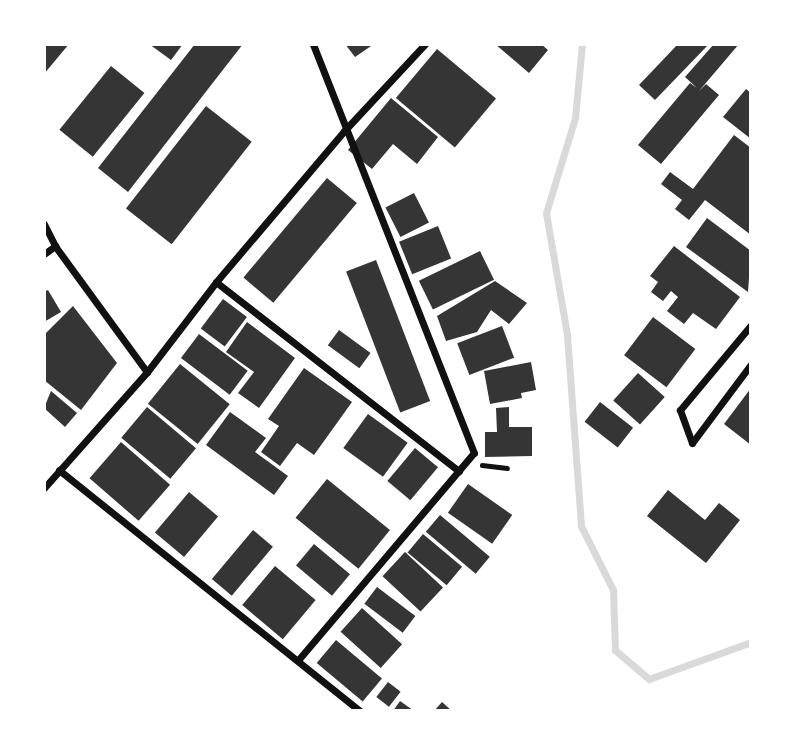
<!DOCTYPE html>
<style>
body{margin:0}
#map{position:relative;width:795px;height:755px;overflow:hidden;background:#fff;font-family:Overpass,sans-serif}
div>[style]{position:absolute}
.stream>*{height:7px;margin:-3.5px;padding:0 3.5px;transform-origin:3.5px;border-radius:3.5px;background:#d9d9d9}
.building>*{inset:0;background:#353535;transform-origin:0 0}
.path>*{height:4.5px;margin:-2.25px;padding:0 2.25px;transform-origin:2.25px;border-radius:2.25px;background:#111}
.minor>*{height:7px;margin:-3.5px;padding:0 3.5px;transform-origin:3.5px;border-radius:3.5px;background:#111}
span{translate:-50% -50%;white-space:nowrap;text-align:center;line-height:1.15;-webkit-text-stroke:5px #fff;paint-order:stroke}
.frame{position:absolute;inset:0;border:46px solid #fff;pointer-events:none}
</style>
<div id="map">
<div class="stream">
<i style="left:582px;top:44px;width:74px;rotate:95.4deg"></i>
<i style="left:575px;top:118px;width:99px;rotate:107deg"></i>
<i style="left:546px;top:213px;width:124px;rotate:80.2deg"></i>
<i style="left:567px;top:335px;width:192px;rotate:85.8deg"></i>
<i style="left:581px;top:526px;width:72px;rotate:63.4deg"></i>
<i style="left:613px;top:590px;width:60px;rotate:88.1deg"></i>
<i style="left:615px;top:650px;width:45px;rotate:40.5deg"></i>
<i style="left:649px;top:679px;width:109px;rotate:-19.9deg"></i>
</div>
<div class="building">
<i style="clip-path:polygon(44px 44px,69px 44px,44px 74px)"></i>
<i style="clip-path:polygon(149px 44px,183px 44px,171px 60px)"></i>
<i style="clip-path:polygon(195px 44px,243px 44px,128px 192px,98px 168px)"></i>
<i style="clip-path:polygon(345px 44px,374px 44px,355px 57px)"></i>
<i style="clip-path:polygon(495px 44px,541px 44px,548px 50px,529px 73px)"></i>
<i style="clip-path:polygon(678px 44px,709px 44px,655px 100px,639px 85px)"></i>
<i style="clip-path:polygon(714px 44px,739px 44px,699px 91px,706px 84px,719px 95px,661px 164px,638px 145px,690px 83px,697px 88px,685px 77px)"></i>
<i style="left:437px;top:49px;width:77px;height:64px;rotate:40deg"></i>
<i style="left:111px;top:66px;width:43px;height:82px;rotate:39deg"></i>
<i style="clip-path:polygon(746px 89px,751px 93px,751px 139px,723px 117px)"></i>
<i style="clip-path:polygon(391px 98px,438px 137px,417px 164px,393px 144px,372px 169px,348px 150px)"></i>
<i style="left:206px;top:106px;width:58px;height:130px;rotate:38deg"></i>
<i style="clip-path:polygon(734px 135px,751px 148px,751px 235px,705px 200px,689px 220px,675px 209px,682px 200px,661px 184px,670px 172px,693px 189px)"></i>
<i style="left:327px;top:178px;width:39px;height:130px;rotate:40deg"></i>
<i style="left:414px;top:193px;width:33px;height:32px;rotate:63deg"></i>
<i style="clip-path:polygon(707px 218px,751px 251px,748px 292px,686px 247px)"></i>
<i style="left:438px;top:226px;width:35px;height:42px;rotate:68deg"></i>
<i style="clip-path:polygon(674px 246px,740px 297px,716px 329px,693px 313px,684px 324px,667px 311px,678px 297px,671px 291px,663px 301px,651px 292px,658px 282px,650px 276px)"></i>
<i style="left:480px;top:251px;width:32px;height:68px;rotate:64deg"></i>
<i style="left:376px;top:260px;width:151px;height:32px;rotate:69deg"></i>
<i style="clip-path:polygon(495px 281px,527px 303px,509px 324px,491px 310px,477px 332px,446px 341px,437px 316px)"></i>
<i style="clip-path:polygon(48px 290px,61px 312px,44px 322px,44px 292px)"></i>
<i style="left:223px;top:299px;width:30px;height:37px;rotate:37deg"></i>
<i style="clip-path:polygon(73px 306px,117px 363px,81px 410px,44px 380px,44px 335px)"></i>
<i style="left:653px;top:317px;width:53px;height:48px;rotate:37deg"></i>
<i style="clip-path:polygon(247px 322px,295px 358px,259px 408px,238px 393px,254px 372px,226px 352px)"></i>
<i style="left:502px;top:326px;width:34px;height:48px;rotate:69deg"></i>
<i style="left:339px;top:330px;width:39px;height:19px;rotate:36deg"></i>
<i style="left:199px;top:334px;width:61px;height:30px;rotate:37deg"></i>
<i style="clip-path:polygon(531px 362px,536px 390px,521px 393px,522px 398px,490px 404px,484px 371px)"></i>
<i style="left:180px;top:364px;width:64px;height:51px;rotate:39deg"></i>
<i style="clip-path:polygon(304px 368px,352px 402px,314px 455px,297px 443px,280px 466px,261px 452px,279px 426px,268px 419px)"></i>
<i style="left:638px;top:373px;width:36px;height:37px;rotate:42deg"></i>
<i style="clip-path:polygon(751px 388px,751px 445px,724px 424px)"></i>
<i style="clip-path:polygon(51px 391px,77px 413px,65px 427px,44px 408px)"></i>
<i style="left:600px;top:402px;width:42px;height:25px;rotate:38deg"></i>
<i style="left:147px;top:407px;width:64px;height:40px;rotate:40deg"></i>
<i style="clip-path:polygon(509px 407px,509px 427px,532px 427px,532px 456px,485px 457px,485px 432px,497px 432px,496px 408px)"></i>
<i style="clip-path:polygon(230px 412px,266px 438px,255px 452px,288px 476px,274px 495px,206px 445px)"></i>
<i style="left:368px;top:414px;width:49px;height:42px;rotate:36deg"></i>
<i style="left:121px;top:442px;width:65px;height:48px;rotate:41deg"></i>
<i style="left:415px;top:448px;width:30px;height:43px;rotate:40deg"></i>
<i style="left:327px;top:479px;width:81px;height:50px;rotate:39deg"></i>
<i style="left:468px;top:484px;width:54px;height:35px;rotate:35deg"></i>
<i style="clip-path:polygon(668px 490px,705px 520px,719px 503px,740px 520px,706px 563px,647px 516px)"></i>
<i style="left:189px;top:492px;width:38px;height:53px;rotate:40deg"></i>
<i style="left:440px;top:515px;width:65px;height:22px;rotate:40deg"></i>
<i style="left:253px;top:530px;width:26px;height:64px;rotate:40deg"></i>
<i style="left:423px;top:534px;width:51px;height:24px;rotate:40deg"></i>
<i style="left:314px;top:544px;width:47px;height:28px;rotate:40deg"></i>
<i style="left:405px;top:552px;width:52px;height:33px;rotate:43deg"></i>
<i style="left:275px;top:566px;width:53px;height:51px;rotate:40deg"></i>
<i style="left:377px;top:587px;width:48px;height:21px;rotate:37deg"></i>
<i style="left:362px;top:608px;width:54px;height:32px;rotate:42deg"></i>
<i style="left:336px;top:640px;width:60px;height:30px;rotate:40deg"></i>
<i style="left:388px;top:682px;width:16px;height:19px;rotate:38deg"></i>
<i style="clip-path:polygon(400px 701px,414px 711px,393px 711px)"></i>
<i style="clip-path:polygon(442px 702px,452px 711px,434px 711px)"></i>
</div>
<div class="path">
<i style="left:482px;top:465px;width:25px;rotate:7deg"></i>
</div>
<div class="minor">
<i style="left:44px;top:224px;width:25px;rotate:63deg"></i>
<i style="left:55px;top:246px;width:156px;rotate:53.9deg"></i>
<i style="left:44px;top:254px;width:14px;rotate:-36deg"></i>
<i style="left:216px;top:282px;width:308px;rotate:37.9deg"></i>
<i style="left:751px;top:325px;width:111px;rotate:129.9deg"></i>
<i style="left:680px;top:410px;width:35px;rotate:70deg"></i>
<i style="left:692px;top:443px;width:99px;rotate:-53.2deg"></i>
<i style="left:59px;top:470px;width:386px;rotate:38.7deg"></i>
<i style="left:44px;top:488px;width:155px;rotate:-48.4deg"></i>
<i style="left:147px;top:372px;width:113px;rotate:-52.5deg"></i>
<i style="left:216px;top:282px;width:198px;rotate:-49.7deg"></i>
<i style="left:344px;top:131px;width:119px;rotate:-47deg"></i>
<i style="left:299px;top:659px;width:270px;rotate:-49.7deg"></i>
<i style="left:474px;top:453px;width:440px;rotate:-111.5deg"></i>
</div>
<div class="frame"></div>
</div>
